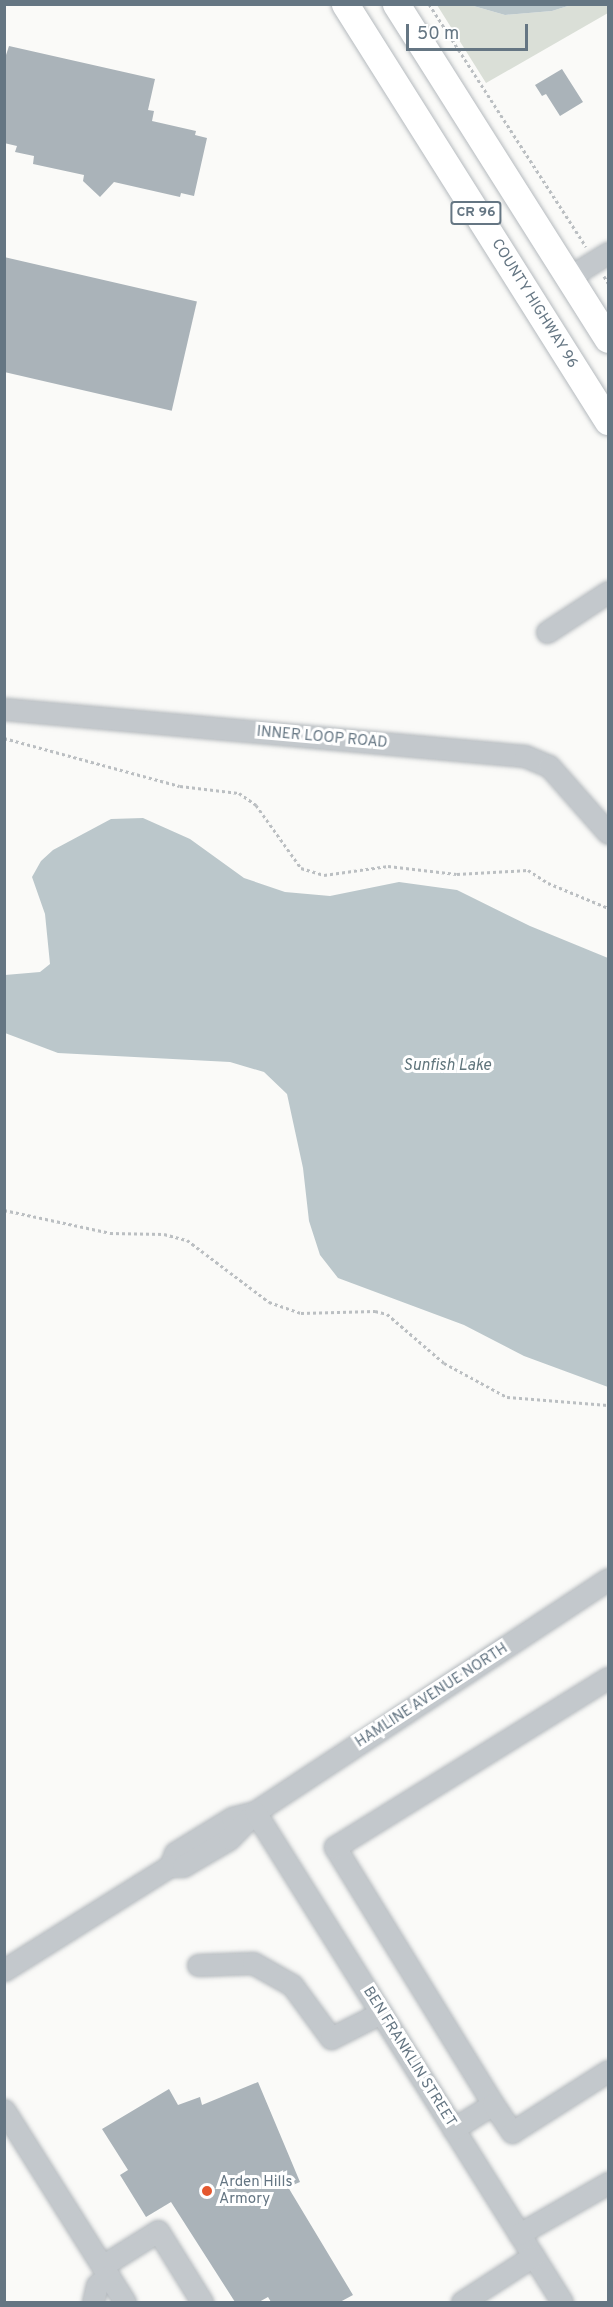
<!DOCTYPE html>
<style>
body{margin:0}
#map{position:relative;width:613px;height:2307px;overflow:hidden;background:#fafaf8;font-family:Overpass,sans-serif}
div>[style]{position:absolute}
.green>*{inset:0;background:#dadfd7}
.water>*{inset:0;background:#bbc7cb}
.building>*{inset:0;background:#aab3b9;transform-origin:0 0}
.path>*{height:3px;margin-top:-1.5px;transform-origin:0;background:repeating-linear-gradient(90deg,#bbbfc2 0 3px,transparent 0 6px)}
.roads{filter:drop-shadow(0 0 2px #b5babe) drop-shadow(0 0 2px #b5babe)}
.minor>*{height:21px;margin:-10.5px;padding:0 10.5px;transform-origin:10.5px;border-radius:10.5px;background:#c3c8cc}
.major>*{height:27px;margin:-13.5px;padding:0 13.5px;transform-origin:13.5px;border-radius:13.5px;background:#fff}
.dots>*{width:16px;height:16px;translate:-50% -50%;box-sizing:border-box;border:3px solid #fff;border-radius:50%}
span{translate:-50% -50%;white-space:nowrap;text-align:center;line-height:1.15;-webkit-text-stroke:6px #fff;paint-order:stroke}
.shield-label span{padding:2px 4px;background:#fff;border:2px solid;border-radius:4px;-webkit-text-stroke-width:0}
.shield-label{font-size:14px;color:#657683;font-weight:700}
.street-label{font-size:15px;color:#657683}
.poi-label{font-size:15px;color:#657683}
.left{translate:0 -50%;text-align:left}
.water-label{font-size:16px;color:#60757c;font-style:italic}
.frame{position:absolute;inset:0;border:6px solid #657683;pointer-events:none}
.scale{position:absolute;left:406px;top:24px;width:122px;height:27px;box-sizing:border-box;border:3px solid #657683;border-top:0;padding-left:8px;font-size:18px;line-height:21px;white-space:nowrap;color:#657683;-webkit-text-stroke:4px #fff;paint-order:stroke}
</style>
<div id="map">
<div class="green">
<i style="clip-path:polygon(608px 4px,608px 13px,486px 83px,437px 5px,470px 5px,505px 15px,552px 11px,571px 5px)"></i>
</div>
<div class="water">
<i style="clip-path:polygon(470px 5px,571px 5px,552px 11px,505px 15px)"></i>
<i style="clip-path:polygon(143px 818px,190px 839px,244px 878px,285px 892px,330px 896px,399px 882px,457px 890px,530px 926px,608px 958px,608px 1387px,524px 1356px,464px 1325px,338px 1278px,320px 1255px,309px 1221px,303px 1168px,287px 1094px,264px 1072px,230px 1062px,58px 1053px,5px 1033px,5px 975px,40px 972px,50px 964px,45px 914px,32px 877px,41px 861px,53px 850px,111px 819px)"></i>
</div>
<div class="building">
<i style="clip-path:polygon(9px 46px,155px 79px,148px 110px,154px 111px,152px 121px,196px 131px,195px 135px,207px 138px,194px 196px,181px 193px,180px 197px,114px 182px,100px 197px,83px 181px,84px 175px,33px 164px,34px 156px,15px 152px,17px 146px,4px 143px,4px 61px)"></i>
<i style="clip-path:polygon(562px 69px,583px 102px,560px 116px,546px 94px,542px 96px,535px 85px)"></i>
<i style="left:4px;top:257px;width:198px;height:112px;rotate:13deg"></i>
<i style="clip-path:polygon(258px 2082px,300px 2182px,288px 2187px,353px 2295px,340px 2302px,271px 2302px,268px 2297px,259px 2302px,235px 2302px,171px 2202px,146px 2217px,120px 2175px,128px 2170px,102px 2129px,169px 2089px,178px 2105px,200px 2097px,202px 2105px)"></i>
</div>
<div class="path">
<i style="left:429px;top:4px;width:289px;rotate:57.1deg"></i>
<i style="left:604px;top:276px;width:8px;rotate:60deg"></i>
<i style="left:4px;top:738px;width:182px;rotate:15.3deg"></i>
<i style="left:180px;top:786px;width:59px;rotate:6.8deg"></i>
<i style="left:239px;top:793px;width:21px;rotate:35deg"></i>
<i style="left:256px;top:805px;width:77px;rotate:54.5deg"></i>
<i style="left:301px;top:868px;width:24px;rotate:17deg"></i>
<i style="left:324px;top:875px;width:65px;rotate:-8deg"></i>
<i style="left:388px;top:866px;width:69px;rotate:6.6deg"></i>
<i style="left:457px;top:874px;width:71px;rotate:-3.2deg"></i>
<i style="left:528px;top:870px;width:24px;rotate:33deg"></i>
<i style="left:548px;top:883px;width:65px;rotate:22.6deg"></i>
<i style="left:4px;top:1210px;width:108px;rotate:12.2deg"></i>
<i style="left:110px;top:1233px;width:54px;rotate:1.1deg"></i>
<i style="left:164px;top:1234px;width:24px;rotate:15deg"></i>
<i style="left:187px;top:1240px;width:103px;rotate:37.1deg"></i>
<i style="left:269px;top:1302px;width:34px;rotate:19deg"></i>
<i style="left:301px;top:1313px;width:74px;rotate:-1.5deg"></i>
<i style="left:375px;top:1311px;width:12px;rotate:14deg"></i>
<i style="left:387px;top:1314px;width:75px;rotate:40.7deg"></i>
<i style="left:444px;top:1363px;width:72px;rotate:28.4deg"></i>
<i style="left:507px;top:1397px;width:101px;rotate:4.5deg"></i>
</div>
<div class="roads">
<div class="minor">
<i style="left:569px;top:277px;width:46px;rotate:-31.6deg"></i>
<i style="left:547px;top:632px;width:73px;rotate:-33.3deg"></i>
<i style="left:4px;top:709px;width:523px;rotate:5.15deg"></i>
<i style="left:525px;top:756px;width:26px;rotate:23deg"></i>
<i style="left:549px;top:766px;width:89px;rotate:48.6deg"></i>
<i style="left:170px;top:1866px;width:14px;rotate:-69deg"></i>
<i style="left:175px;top:1853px;width:67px;rotate:-31.6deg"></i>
<i style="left:232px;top:1818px;width:24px;rotate:-15deg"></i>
<i style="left:255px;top:1812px;width:423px;rotate:-33.4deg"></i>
<i style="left:198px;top:1965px;width:55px;rotate:-2.1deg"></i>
<i style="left:253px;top:1963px;width:45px;rotate:29.4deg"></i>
<i style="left:292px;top:1985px;width:66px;rotate:53.7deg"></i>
<i style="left:331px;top:2038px;width:56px;rotate:-26.6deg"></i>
<i style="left:4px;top:1970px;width:196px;rotate:-32.1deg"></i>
<i style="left:170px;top:1866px;width:13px"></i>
<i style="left:183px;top:1866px;width:53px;rotate:-30.4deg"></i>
<i style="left:229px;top:1839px;width:37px;rotate:-46deg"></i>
<i style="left:255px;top:1812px;width:578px;rotate:57.93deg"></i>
<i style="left:493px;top:2104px;width:302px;rotate:-121.6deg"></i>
<i style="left:335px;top:1847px;width:321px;rotate:-31.8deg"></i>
<i style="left:4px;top:2110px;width:227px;rotate:57.8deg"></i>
<i style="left:453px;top:2129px;width:47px;rotate:-32deg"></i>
<i style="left:493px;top:2104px;width:34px;rotate:56deg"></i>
<i style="left:512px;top:2132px;width:114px;rotate:-32.4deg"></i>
<i style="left:519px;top:2234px;width:103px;rotate:-29.8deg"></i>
<i style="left:102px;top:2266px;width:66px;rotate:-32deg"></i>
<i style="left:158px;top:2231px;width:84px;rotate:58.2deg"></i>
<i style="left:93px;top:2302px;width:17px;rotate:-77deg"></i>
<i style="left:97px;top:2285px;width:15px;rotate:-37deg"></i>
<i style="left:462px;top:2302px;width:85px;rotate:-32.9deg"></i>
</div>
<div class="major">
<i style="left:345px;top:4px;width:493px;rotate:57.8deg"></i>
<i style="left:396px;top:4px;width:396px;rotate:57.7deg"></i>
</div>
</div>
<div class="dots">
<i style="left:207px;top:2191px;background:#e4572e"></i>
</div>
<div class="shield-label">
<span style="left:476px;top:213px">CR 96</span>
</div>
<div class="street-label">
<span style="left:534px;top:304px;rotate:58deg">COUNTY HIGHWAY 96</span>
<span style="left:322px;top:738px;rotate:5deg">INNER LOOP ROAD</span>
<span style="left:432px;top:1696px;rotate:-33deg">HAMLINE AVENUE NORTH</span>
<span style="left:409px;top:2057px;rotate:58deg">BEN FRANKLIN STREET</span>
</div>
<div class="poi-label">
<span class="left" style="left:219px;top:2191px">Arden Hills<br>Armory</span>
</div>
<div class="water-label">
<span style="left:447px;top:1066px">Sunfish Lake</span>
</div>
<div class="frame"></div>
<div class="scale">50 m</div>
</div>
